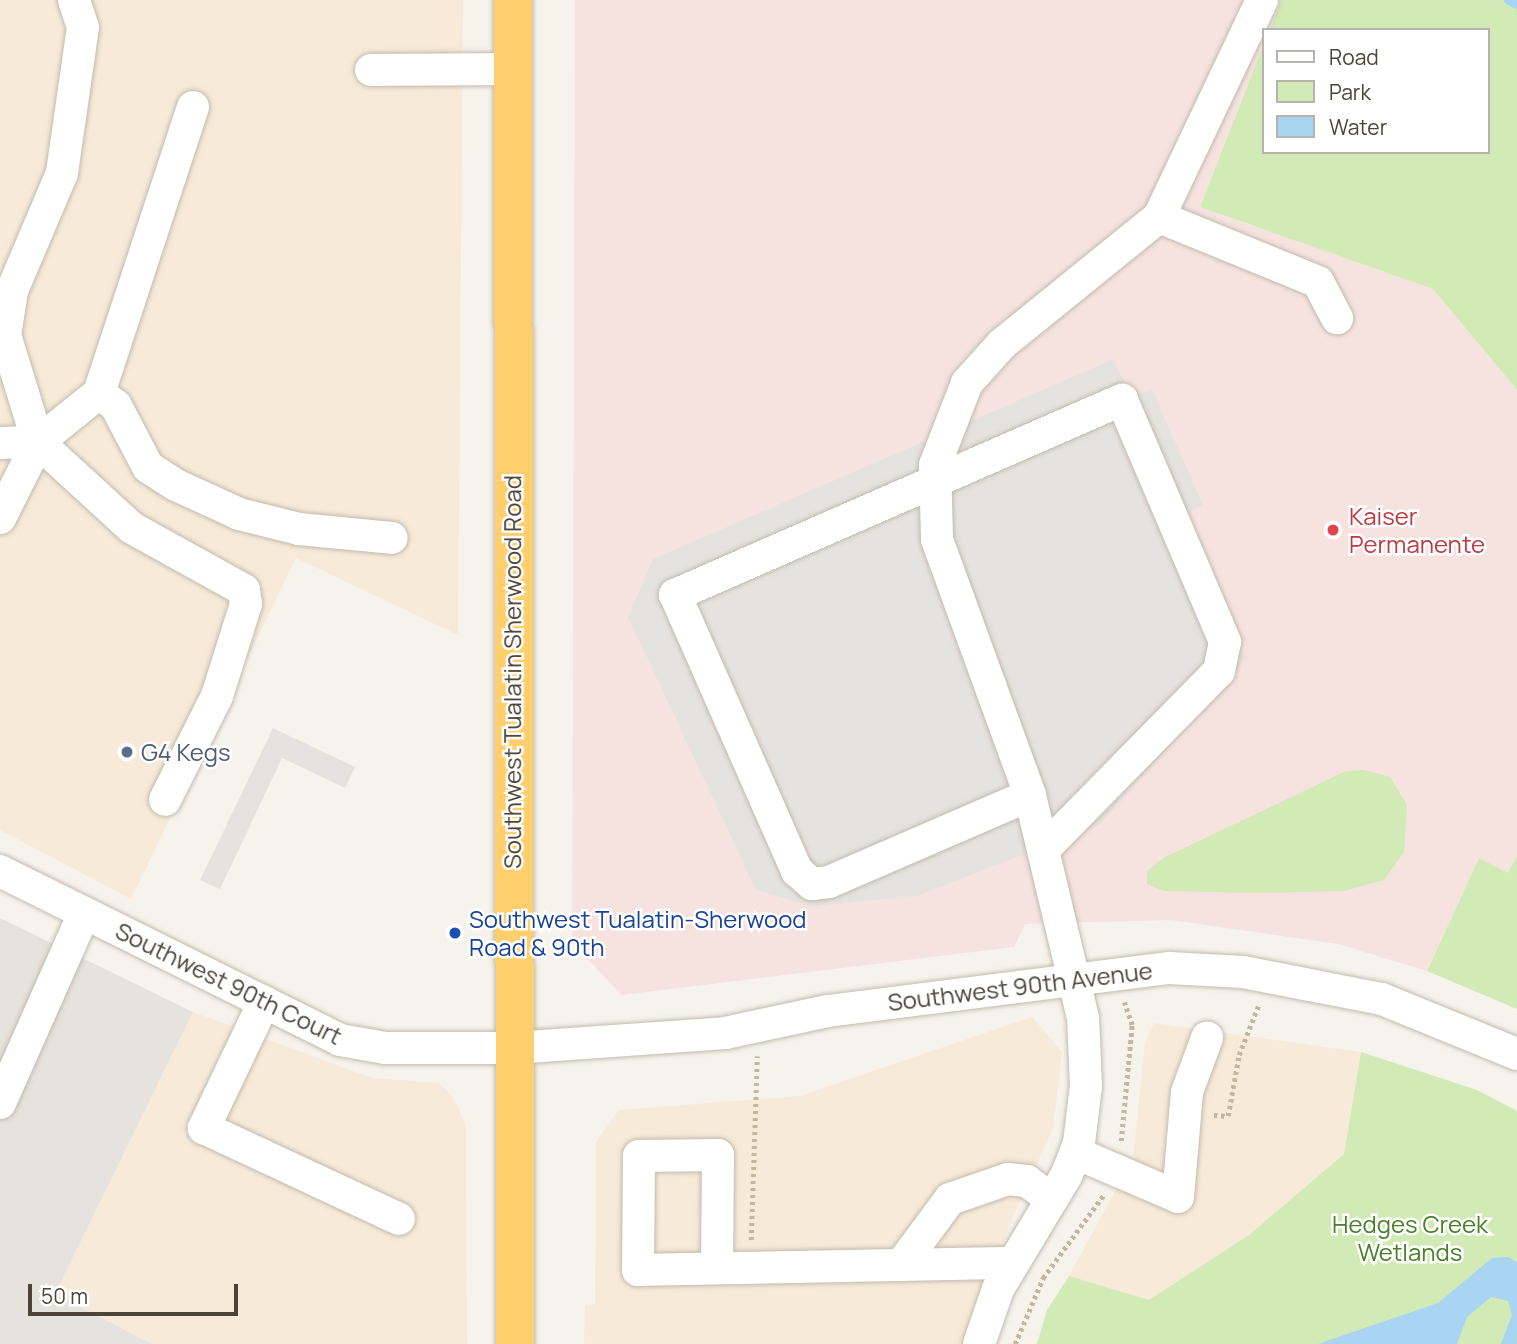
<!DOCTYPE html>
<style>
body{margin:0}
#map{position:relative;width:1517px;height:1344px;overflow:hidden;background:#f6f3ec;font-family:Manrope,sans-serif}
div>[style]{position:absolute}
.commercial>*{inset:0;background:#f7ead8}
.industrial>*{inset:0;background:#e6e2dd}
.medical>*{inset:0;background:#f6e3e0}
.green>*{inset:0;background:#d2eab5}
.parking>*{inset:0;background:#e5e3e0}
.water>*{inset:0;background:#a9d4f2}
.stream>*{height:9px;margin:-4.5px;padding:0 4.5px;transform-origin:4.5px;border-radius:4.5px;background:#a9d4f2}
.path>*{height:4.5px;margin-top:-2.25px;transform-origin:0;background:repeating-linear-gradient(90deg,#c4b79f 0 3.5px,transparent 0 7px)}
.roads{filter:drop-shadow(0 0 2px #c2bbae) drop-shadow(0 0 2px #c2bbae)}
.minor>*{height:32px;margin:-16px;padding:0 16px;transform-origin:16px;border-radius:16px;background:#fff}
.highway>*{height:38px;margin:-19px;padding:0 19px;transform-origin:19px;border-radius:19px;background:#ffcf6e}
.dots>*{width:19px;height:19px;translate:-50% -50%;box-sizing:border-box;border:4px solid #fff;border-radius:50%}
span{translate:-50% -50%;white-space:nowrap;text-align:center;line-height:1.15;-webkit-text-stroke:5px #fff;paint-order:stroke}
.health-label{font-size:24px;color:#be3a42}
.left{translate:0 -50%;text-align:left}
.street-label{font-size:24px;color:#4b4439}
.service-label{font-size:24px;color:#4e5e75}
.transit-label{font-size:24px;color:#164399}
.park-label{font-size:24px;color:#4a7f2a}
.legend{position:absolute;left:1262px;top:28px;width:228px;height:126px;box-sizing:border-box;background:#fff;border:2px solid #b7b4b0;margin:0;padding:9px 12px;list-style:none;font-size:21px;color:#4b4439}
.legend li{display:flex;align-items:center;gap:14px;height:35px}
.legend b{width:35px;border:2px solid #b7b4b0}
.scale{position:absolute;left:28px;top:1284px;width:210px;height:32px;box-sizing:border-box;border:4px solid #4b4439;border-top:0;padding-left:9px;font-size:21px;line-height:24px;white-space:nowrap;color:#4b4439;-webkit-text-stroke:5px #fff;paint-order:stroke}
</style>
<div id="map">
<div class="commercial">
<i style="clip-path:polygon(0 0,463px 0,458px 635px,296px 558px,131px 899px,0 830px)"></i>
<i style="clip-path:polygon(193px 1012px,372px 1078px,439px 1083px,453px 1097px,466px 1125px,467px 1344px,152px 1344px,55px 1294px)"></i>
<i style="clip-path:polygon(1032px 1017px,1062px 1052px,1053px 1129px,1012px 1218px,967px 1344px,584px 1344px,585px 1305px,595px 1304px,596px 1142px,619px 1110px,800px 1096px)"></i>
<i style="clip-path:polygon(1154px 1023px,1361px 1052px,1344px 1154px,1249px 1235px,1149px 1301px,1069px 1276px,1133px 1158px,1145px 1043px)"></i>
</div>
<div class="industrial">
<i style="clip-path:polygon(0 918px,193px 1012px,55px 1294px,152px 1344px,0 1344px)"></i>
</div>
<div class="medical">
<i style="clip-path:polygon(575px 0,1281px 0,1270px 30px,1263px 30px,1263px 46px,1200px 207px,1433px 289px,1517px 390px,1517px 855px,1508px 874px,1479px 858px,1427px 971px,1338px 944px,1171px 920px,1025px 924px,1014px 947px,622px 995px,572px 943px)"></i>
</div>
<div class="green">
<i style="clip-path:polygon(1281px 0,1517px 0,1517px 390px,1433px 289px,1200px 207px,1263px 46px,1263px 152px,1487px 152px,1487px 30px,1270px 30px)"></i>
<i style="clip-path:polygon(1364px 770px,1390px 777px,1407px 805px,1404px 852px,1384px 880px,1344px 891px,1261px 893px,1164px 891px,1147px 884px,1147px 871px,1163px 858px,1346px 771px)"></i>
<i style="clip-path:polygon(1517px 855px,1517px 1009px,1427px 971px,1479px 858px,1508px 873px)"></i>
<i style="clip-path:polygon(1361px 1052px,1477px 1090px,1517px 1111px,1517px 1344px,1037px 1344px,1047px 1310px,1069px 1276px,1149px 1300px,1249px 1235px,1344px 1154px)"></i>
</div>
<div class="parking">
<i style="clip-path:polygon(1114px 359px,1131px 398px,1152px 389px,1203px 505px,1183px 515px,1246px 659px,1099px 825px,917px 896px,812px 906px,756px 890px,628px 617px,653px 559px)"></i>
<i style="clip-path:polygon(273px 728px,355px 767px,345px 788px,282px 758px,220px 889px,200px 880px)"></i>
</div>
<div class="water">
<i style="clip-path:polygon(1508px 1257px,1517px 1262px,1517px 1344px,1501px 1344px,1512px 1315px,1508px 1301px,1491px 1297px,1467px 1317px,1457px 1344px,1318px 1344px,1438px 1303px,1492px 1258px)"></i>
</div>
<div class="stream">
<i style="left:1508px;top:0;width:10px;rotate:24deg"></i>
</div>
<div class="path">
<i style="left:1214px;top:1115px;width:14px;rotate:4deg"></i>
<i style="left:1228px;top:1116px;width:62px;rotate:-79.8deg"></i>
<i style="left:1239px;top:1055px;width:55px;rotate:-68.6deg"></i>
<i style="left:1121px;top:1141px;width:117px;rotate:-84.6deg"></i>
<i style="left:1132px;top:1025px;width:24px;rotate:-109deg"></i>
<i style="left:751px;top:1240px;width:184px;rotate:-88.1deg"></i>
<i style="left:1015px;top:1344px;width:72px;rotate:-67deg"></i>
<i style="left:1043px;top:1278px;width:102px;rotate:-53.8deg"></i>
</div>
<div class="roads">
<div class="minor">
<i style="left:74px;top:0;width:28px;rotate:72deg"></i>
<i style="left:83px;top:27px;width:148px;rotate:98.2deg"></i>
<i style="left:62px;top:173px;width:128px;rotate:113deg"></i>
<i style="left:12px;top:291px;width:45px;rotate:99deg"></i>
<i style="left:5px;top:335px;width:112px;rotate:72.9deg"></i>
<i style="left:38px;top:442px;width:127px;rotate:42.5deg"></i>
<i style="left:132px;top:528px;width:128px;rotate:29deg"></i>
<i style="left:244px;top:590px;width:14px;rotate:82deg"></i>
<i style="left:246px;top:604px;width:96px;rotate:107.5deg"></i>
<i style="left:217px;top:696px;width:116px;rotate:116.6deg"></i>
<i style="left:371px;top:70px;width:142px;rotate:-0.4deg"></i>
<i style="left:1159px;top:217px;width:172px;rotate:22.2deg"></i>
<i style="left:1318px;top:282px;width:41px;rotate:62.2deg"></i>
<i style="left:99px;top:393px;width:301px;rotate:-71.8deg"></i>
<i style="left:0;top:443px;width:38px;rotate:-2deg"></i>
<i style="left:38px;top:442px;width:78px;rotate:-38.8deg"></i>
<i style="left:99px;top:393px;width:21px;rotate:37deg"></i>
<i style="left:116px;top:406px;width:69px;rotate:62.3deg"></i>
<i style="left:148px;top:467px;width:33px;rotate:33deg"></i>
<i style="left:176px;top:485px;width:69px;rotate:24.7deg"></i>
<i style="left:239px;top:514px;width:62px;rotate:14deg"></i>
<i style="left:299px;top:529px;width:93px;rotate:5.5deg"></i>
<i style="left:0;top:518px;width:85px;rotate:-63.4deg"></i>
<i style="left:1030px;top:795px;width:219px;rotate:156.6deg"></i>
<i style="left:829px;top:882px;width:17px;rotate:173deg"></i>
<i style="left:812px;top:884px;width:20px;rotate:-139deg"></i>
<i style="left:797px;top:871px;width:302px;rotate:-113.8deg"></i>
<i style="left:675px;top:595px;width:488px;rotate:-23.6deg"></i>
<i style="left:1122px;top:400px;width:263px;rotate:66.9deg"></i>
<i style="left:1225px;top:642px;width:30px;rotate:102deg"></i>
<i style="left:1219px;top:671px;width:250px;rotate:134.5deg"></i>
<i style="left:0;top:871px;width:380px;rotate:26.4deg"></i>
<i style="left:340px;top:1040px;width:46px;rotate:10.1deg"></i>
<i style="left:385px;top:1048px;width:128px"></i>
<i style="left:513px;top:1048px;width:213px;rotate:-4deg"></i>
<i style="left:725px;top:1033px;width:105px;rotate:-12.1deg"></i>
<i style="left:828px;top:1011px;width:344px;rotate:-7.2deg"></i>
<i style="left:1169px;top:968px;width:74px;rotate:3.1deg"></i>
<i style="left:1243px;top:972px;width:142px;rotate:11deg"></i>
<i style="left:1382px;top:999px;width:146px;rotate:22.2deg"></i>
<i style="left:264px;top:1002px;width:140px;rotate:115.5deg"></i>
<i style="left:204px;top:1128px;width:215px;rotate:25deg"></i>
<i style="left:0;top:1103px;width:208px;rotate:-66.1deg"></i>
<i style="left:1076px;top:1153px;width:111px;rotate:23.3deg"></i>
<i style="left:1178px;top:1197px;width:105px;rotate:-85.1deg"></i>
<i style="left:1187px;top:1092px;width:58px;rotate:-69.7deg"></i>
<i style="left:901px;top:1265px;width:82px;rotate:-53.4deg"></i>
<i style="left:950px;top:1199px;width:61px;rotate:-19deg"></i>
<i style="left:1008px;top:1179px;width:19px;rotate:6deg"></i>
<i style="left:1027px;top:1181px;width:31px;rotate:37deg"></i>
<i style="left:717px;top:1268px;width:113px;rotate:-89.5deg"></i>
<i style="left:718px;top:1155px;width:79px;rotate:179.3deg"></i>
<i style="left:639px;top:1156px;width:114px;rotate:90.5deg"></i>
<i style="left:638px;top:1270px;width:375px;rotate:-1.1deg"></i>
<i style="left:979px;top:1344px;width:58px;rotate:-70.9deg"></i>
<i style="left:998px;top:1289px;width:134px;rotate:-59deg"></i>
<i style="left:1067px;top:1174px;width:33px;rotate:-69deg"></i>
<i style="left:1079px;top:1143px;width:57px;rotate:-83deg"></i>
<i style="left:1086px;top:1086px;width:68px;rotate:-92.5deg"></i>
<i style="left:1083px;top:1018px;width:229px;rotate:-103.4deg"></i>
<i style="left:1030px;top:795px;width:272px;rotate:-110deg"></i>
<i style="left:937px;top:539px;width:74px;rotate:-91.5deg"></i>
<i style="left:935px;top:465px;width:88px;rotate:-68.7deg"></i>
<i style="left:967px;top:383px;width:52px;rotate:-48.1deg"></i>
<i style="left:1002px;top:344px;width:202px;rotate:-39deg"></i>
<i style="left:1159px;top:217px;width:240px;rotate:-64.6deg"></i>
</div>
<div class="highway">
<i style="left:513px;top:0;width:1344px;rotate:89.91deg"></i>
</div>
</div>
<div class="dots">
<i style="left:1333px;top:530px;background:#e0444e"></i>
<i style="left:127px;top:752px;background:#5c6f8a"></i>
<i style="left:455px;top:933px;background:#1a4fb4"></i>
</div>
<div class="health-label">
<span class="left" style="left:1349px;top:530px">Kaiser<br>Permanente</span>
</div>
<div class="street-label">
<span style="left:512px;top:672px;rotate:-90deg">Southwest Tualatin Sherwood Road</span>
<span style="left:229px;top:983px;rotate:26deg">Southwest 90th Court</span>
<span style="left:1020px;top:986px;rotate:-7deg">Southwest 90th Avenue</span>
</div>
<div class="service-label">
<span class="left" style="left:141px;top:752px">G4 Kegs</span>
</div>
<div class="transit-label">
<span class="left" style="left:469px;top:933px">Southwest Tualatin-Sherwood<br>Road &amp; 90th</span>
</div>
<div class="park-label">
<span style="left:1410px;top:1238px">Hedges Creek<br>Wetlands</span>
</div>
<ul class="legend">
<li><b style="height:9px;background:#fff"></b>Road</li>
<li><b style="height:19px;background:#d2eab5"></b>Park</li>
<li><b style="height:19px;background:#a9d4f2"></b>Water</li>
</ul>
<div class="scale">50 m</div>
</div>
